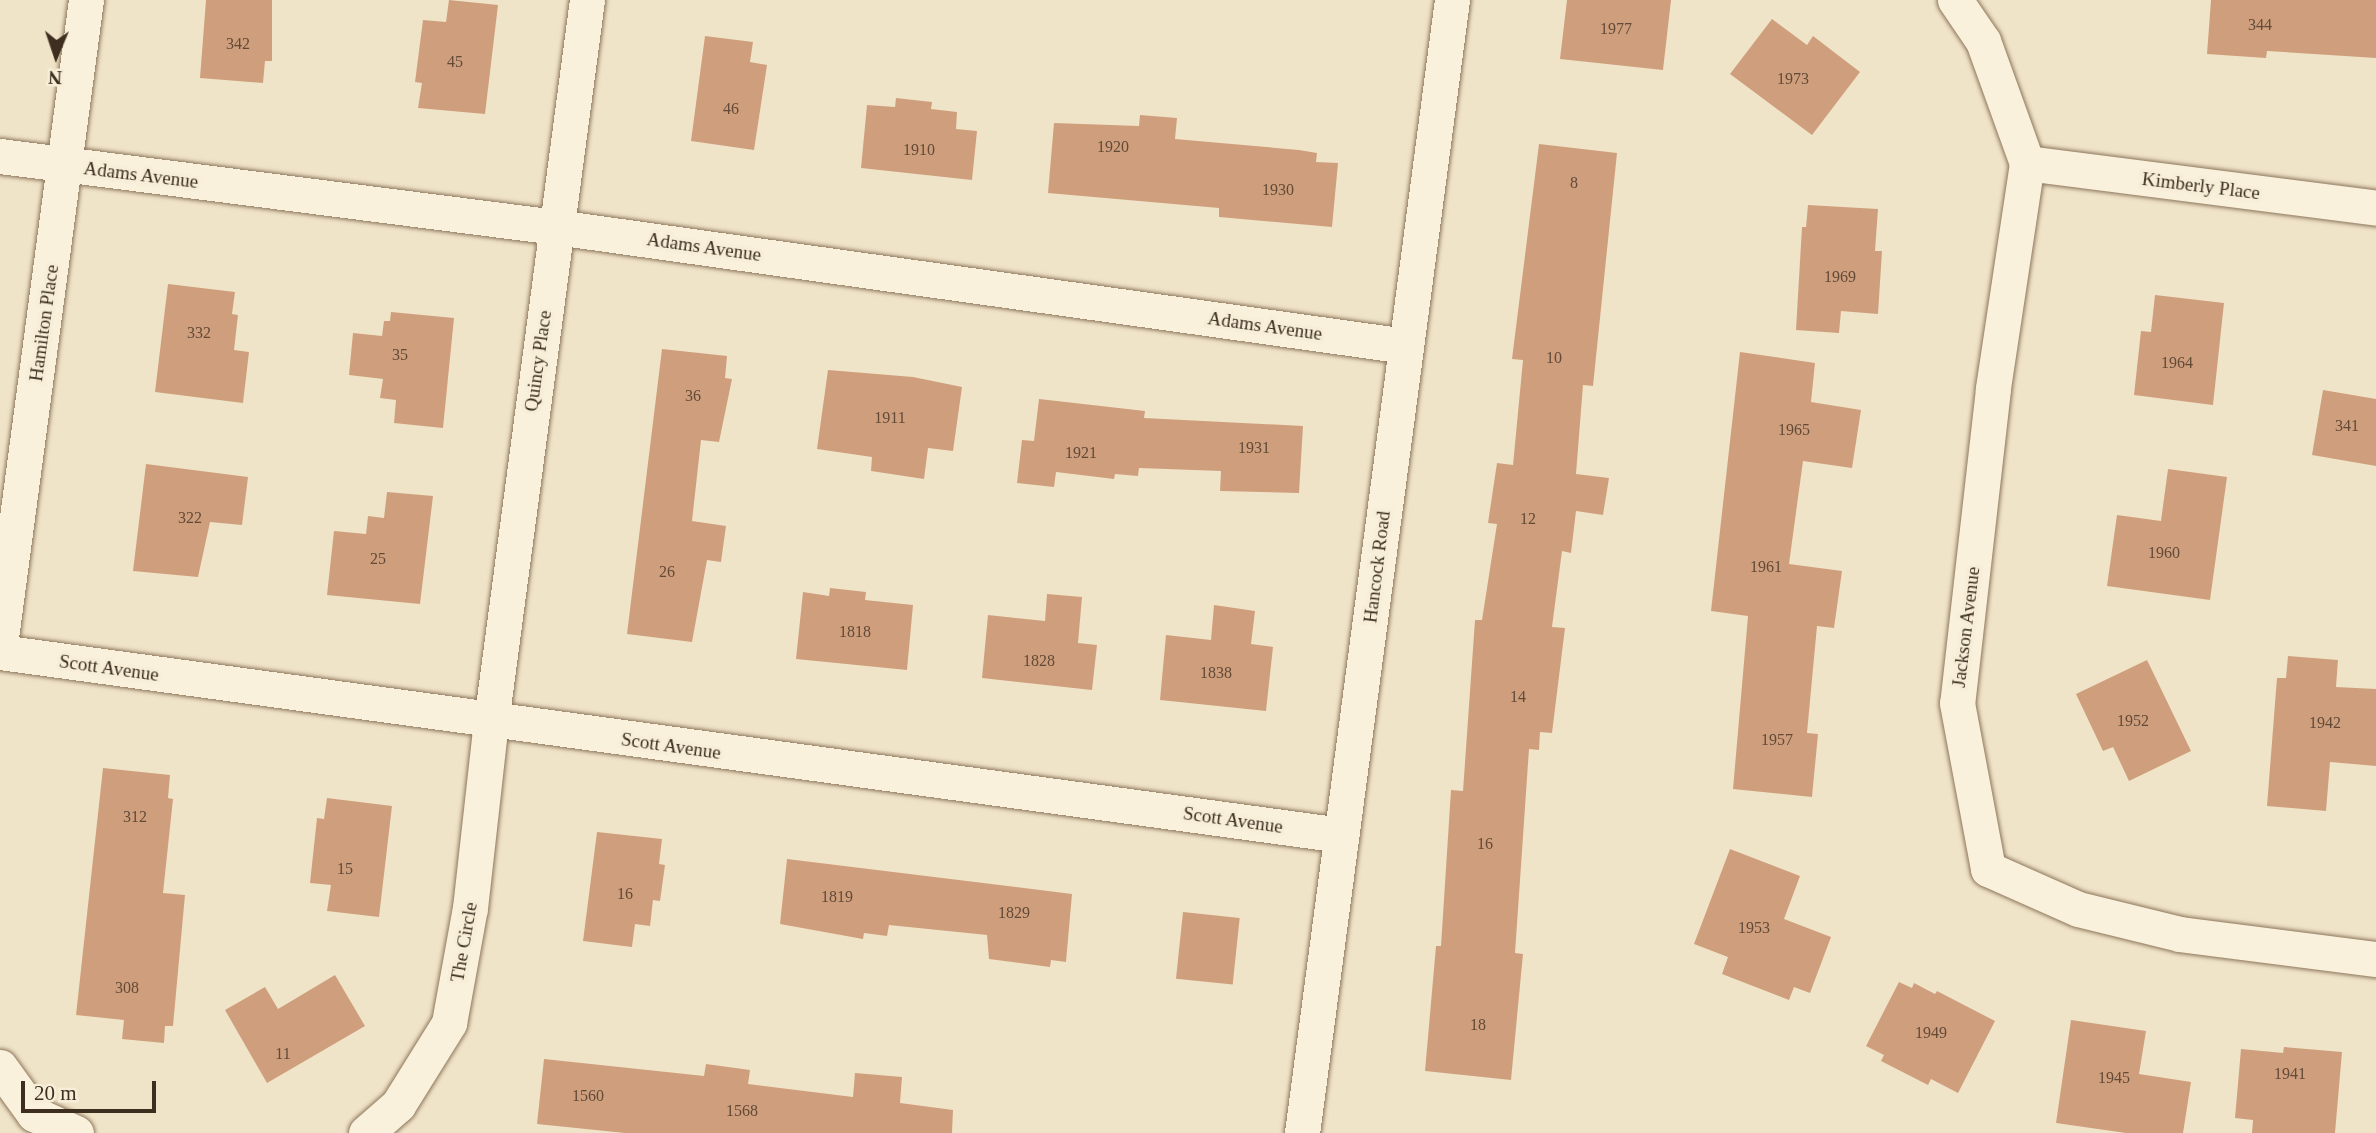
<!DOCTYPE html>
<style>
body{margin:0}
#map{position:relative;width:2376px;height:1133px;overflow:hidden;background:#f0e4c8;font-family:"Times New Roman",serif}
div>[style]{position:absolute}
.building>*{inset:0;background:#cf9f7d;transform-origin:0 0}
.roads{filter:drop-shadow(0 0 2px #8d765c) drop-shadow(0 0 2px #8d765c)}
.street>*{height:35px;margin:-17.5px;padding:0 17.5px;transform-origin:17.5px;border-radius:17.5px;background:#faf1dc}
span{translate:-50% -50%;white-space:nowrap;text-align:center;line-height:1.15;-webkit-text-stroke:7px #f7eed8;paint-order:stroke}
.number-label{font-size:16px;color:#624a37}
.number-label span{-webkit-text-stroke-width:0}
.street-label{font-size:19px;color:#3d2e20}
.north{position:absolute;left:21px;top:21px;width:70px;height:70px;-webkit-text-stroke:5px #f7eed8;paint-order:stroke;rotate:182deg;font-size:19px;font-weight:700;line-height:28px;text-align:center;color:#3d2e20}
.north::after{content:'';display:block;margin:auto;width:24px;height:32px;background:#3d2e20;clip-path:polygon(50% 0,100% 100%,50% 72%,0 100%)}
.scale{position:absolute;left:21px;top:1081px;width:135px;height:32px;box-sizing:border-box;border:4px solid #3d2e20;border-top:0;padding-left:9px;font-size:21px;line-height:24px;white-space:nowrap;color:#3d2e20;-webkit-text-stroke:5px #f7eed8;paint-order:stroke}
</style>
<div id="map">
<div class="building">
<i style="clip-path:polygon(206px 0,272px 0,272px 61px,265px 61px,263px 83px,200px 78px)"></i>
<i style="clip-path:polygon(449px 0,498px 5px,485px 114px,418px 108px,422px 83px,415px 82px,423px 20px,446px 22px)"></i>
<i style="clip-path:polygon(1567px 0,1671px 0,1663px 70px,1560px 59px)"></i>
<i style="clip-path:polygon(2211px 0,2376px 0,2376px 58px,2267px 51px,2266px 58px,2207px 54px)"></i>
<i style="clip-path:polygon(1772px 19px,1807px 45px,1813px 36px,1860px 72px,1812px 135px,1730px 74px)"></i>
<i style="clip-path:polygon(705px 36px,753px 42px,750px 62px,767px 65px,754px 150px,691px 141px)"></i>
<i style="clip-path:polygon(896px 98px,932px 102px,931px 109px,957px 112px,956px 129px,977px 131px,972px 180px,861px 168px,867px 105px,895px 107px)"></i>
<i style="clip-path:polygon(1140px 115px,1177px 118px,1175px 139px,1299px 150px,1317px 153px,1316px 162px,1338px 163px,1332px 227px,1219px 217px,1219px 208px,1048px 193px,1054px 123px,1139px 126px)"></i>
<i style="clip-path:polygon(1539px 144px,1617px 153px,1593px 386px,1583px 385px,1576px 474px,1609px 478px,1603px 515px,1576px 511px,1571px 553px,1562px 551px,1552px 627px,1565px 628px,1552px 733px,1540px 732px,1539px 750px,1529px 749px,1515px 953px,1523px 954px,1511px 1080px,1425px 1071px,1436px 946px,1441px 946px,1451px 790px,1463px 791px,1475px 620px,1482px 620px,1497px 524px,1488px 523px,1497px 463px,1513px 465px,1523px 360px,1512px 359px)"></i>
<i style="clip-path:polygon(1808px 205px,1878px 209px,1875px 251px,1882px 251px,1878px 314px,1841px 311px,1839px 333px,1796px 330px,1802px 227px,1806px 227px)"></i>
<i style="clip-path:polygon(168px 284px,235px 292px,232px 314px,238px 315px,234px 350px,249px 352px,243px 403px,155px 392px)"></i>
<i style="clip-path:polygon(2155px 295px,2224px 303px,2213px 405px,2134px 395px,2141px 331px,2151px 332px)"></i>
<i style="clip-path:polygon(391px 312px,454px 318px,443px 428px,394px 423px,396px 400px,380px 398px,383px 379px,349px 375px,353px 333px,382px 336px,384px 321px,390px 321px)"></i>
<i style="clip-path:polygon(662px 349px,727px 356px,725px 378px,732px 379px,719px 442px,701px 440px,692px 521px,726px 526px,721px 562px,707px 560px,692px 642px,627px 634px)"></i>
<i style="clip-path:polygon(1740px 352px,1815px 363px,1811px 402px,1861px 410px,1852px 468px,1803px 461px,1789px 564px,1842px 571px,1834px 628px,1817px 626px,1807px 733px,1818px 734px,1812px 797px,1733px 789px,1748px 616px,1711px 611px)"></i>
<i style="clip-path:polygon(828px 370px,913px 377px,962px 387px,953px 451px,928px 448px,924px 479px,871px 471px,872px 457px,817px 449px)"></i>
<i style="clip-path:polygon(2323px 390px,2376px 399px,2376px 466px,2312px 455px)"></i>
<i style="clip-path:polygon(1039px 399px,1145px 411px,1144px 418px,1303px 426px,1299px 493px,1220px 491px,1221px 471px,1139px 468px,1138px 476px,1115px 474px,1114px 479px,1056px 472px,1054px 487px,1017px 483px,1022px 440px,1034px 441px)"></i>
<i style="clip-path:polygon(146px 464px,248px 477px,242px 525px,210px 522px,198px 577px,133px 571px)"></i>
<i style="clip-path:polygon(2168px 469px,2227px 477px,2210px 600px,2107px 586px,2117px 515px,2161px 521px)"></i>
<i style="clip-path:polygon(387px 492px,433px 496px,420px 604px,327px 595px,334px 531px,366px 534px,368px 516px,384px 518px)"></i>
<i style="clip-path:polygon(830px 588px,866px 592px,865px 600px,913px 605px,907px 670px,796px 659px,803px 592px,829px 596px)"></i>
<i style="clip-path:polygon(1047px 594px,1082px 597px,1078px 643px,1097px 645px,1092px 690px,982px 678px,988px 615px,1045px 621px)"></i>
<i style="clip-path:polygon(1214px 605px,1255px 611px,1251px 644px,1273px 647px,1266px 711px,1160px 700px,1166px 635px,1211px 640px)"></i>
<i style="clip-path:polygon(2288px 656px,2338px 660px,2336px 687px,2376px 689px,2376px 766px,2330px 762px,2326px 811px,2267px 806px,2277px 678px,2286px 678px)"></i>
<i style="clip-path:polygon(2147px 660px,2191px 751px,2129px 781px,2113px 747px,2103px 751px,2076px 694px)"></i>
<i style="clip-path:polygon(103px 768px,170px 775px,168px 798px,173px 799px,163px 893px,185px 895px,173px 1026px,165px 1026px,164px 1043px,122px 1039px,124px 1020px,76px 1015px)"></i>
<i style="clip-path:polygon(327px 798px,392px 806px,379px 917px,327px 911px,331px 885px,310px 883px,317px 818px,324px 819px)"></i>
<i style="clip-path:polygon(597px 832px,662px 839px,659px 864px,665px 865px,660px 901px,653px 900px,650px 926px,635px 924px,632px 947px,583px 941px)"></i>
<i style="clip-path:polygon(1730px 849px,1800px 876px,1784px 919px,1831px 937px,1810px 993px,1794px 987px,1789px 1000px,1722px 974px,1728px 957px,1694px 944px)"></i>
<i style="clip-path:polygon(787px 859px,1072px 894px,1066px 962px,1051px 960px,1050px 967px,989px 959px,987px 935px,889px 925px,887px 936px,864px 933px,863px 939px,780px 924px)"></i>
<i style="left:1183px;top:912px;width:57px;height:67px;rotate:6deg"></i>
<i style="clip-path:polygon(335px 975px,365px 1026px,267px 1083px,225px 1010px,265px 987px,278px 1009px)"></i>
<i style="clip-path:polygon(1899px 982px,1912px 988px,1914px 983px,1935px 994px,1937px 991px,1995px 1021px,1958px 1093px,1931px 1079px,1928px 1085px,1881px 1061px,1884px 1055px,1866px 1046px)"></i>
<i style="clip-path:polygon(2071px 1020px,2146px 1031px,2139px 1074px,2191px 1082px,2183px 1133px,2126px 1133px,2056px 1123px)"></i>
<i style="clip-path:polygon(2284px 1047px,2342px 1052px,2335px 1133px,2252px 1133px,2253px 1120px,2235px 1118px,2241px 1049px,2283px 1053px)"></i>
<i style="clip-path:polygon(544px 1059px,704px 1076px,706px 1064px,750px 1070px,748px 1084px,853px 1097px,855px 1073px,902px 1077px,900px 1103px,953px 1110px,952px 1133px,625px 1133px,537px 1124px)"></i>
</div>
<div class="roads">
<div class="street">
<i style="left:1955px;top:0;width:50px;rotate:55.7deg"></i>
<i style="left:1983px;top:41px;width:130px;rotate:70.2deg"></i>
<i style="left:2027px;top:163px;width:229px;rotate:98.6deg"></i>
<i style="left:1993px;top:389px;width:316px;rotate:96.5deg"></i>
<i style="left:1957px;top:703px;width:169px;rotate:79.4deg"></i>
<i style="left:1988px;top:869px;width:98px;rotate:24deg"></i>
<i style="left:2078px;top:909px;width:105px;rotate:13.8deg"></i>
<i style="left:2180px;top:934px;width:198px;rotate:7.3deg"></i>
<i style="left:0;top:156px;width:561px;rotate:7.28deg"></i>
<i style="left:556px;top:227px;width:858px;rotate:7.97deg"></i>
<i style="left:2027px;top:163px;width:352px;rotate:7.3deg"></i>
<i style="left:0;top:645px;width:651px;rotate:-82.41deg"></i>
<i style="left:0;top:652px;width:1354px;rotate:7.77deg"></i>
<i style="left:0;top:1067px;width:58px;rotate:54.1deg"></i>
<i style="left:34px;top:1114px;width:46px;rotate:24.3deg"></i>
<i style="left:366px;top:1133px;width:43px;rotate:-41.2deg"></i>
<i style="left:398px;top:1105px;width:97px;rotate:-58.1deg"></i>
<i style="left:449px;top:1023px;width:117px;rotate:-79.7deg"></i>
<i style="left:470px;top:908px;width:187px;rotate:-83.6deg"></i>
<i style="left:491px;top:722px;width:728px;rotate:-82.43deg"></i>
<i style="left:1302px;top:1133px;width:1143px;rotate:-82.46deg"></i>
</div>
</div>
<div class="number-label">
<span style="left:2260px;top:25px">344</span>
<span style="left:1616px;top:29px">1977</span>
<span style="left:238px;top:44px">342</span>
<span style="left:455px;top:62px">45</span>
<span style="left:1793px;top:79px">1973</span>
<span style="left:731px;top:109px">46</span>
<span style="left:1113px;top:147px">1920</span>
<span style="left:919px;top:150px">1910</span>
<span style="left:1574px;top:183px">8</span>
<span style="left:1278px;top:190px">1930</span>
<span style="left:1840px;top:277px">1969</span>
<span style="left:199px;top:333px">332</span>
<span style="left:400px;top:355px">35</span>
<span style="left:1554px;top:358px">10</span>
<span style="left:2177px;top:363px">1964</span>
<span style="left:693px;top:396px">36</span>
<span style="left:890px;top:418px">1911</span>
<span style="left:2347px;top:426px">341</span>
<span style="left:1794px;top:430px">1965</span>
<span style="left:1254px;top:448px">1931</span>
<span style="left:1081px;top:453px">1921</span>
<span style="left:190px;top:518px">322</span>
<span style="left:1528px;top:519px">12</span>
<span style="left:2164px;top:553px">1960</span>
<span style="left:378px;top:559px">25</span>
<span style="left:1766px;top:567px">1961</span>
<span style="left:667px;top:572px">26</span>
<span style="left:855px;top:632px">1818</span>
<span style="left:1039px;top:661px">1828</span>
<span style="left:1216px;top:673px">1838</span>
<span style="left:1518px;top:697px">14</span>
<span style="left:2133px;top:721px">1952</span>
<span style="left:2325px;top:723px">1942</span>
<span style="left:1777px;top:740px">1957</span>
<span style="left:135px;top:817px">312</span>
<span style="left:1485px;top:844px">16</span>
<span style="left:345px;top:869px">15</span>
<span style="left:625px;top:894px">16</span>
<span style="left:837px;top:897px">1819</span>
<span style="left:1014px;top:913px">1829</span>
<span style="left:1754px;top:928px">1953</span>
<span style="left:127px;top:988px">308</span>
<span style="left:1478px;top:1025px">18</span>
<span style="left:1931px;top:1033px">1949</span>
<span style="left:283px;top:1054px">11</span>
<span style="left:2290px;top:1074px">1941</span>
<span style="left:2114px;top:1078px">1945</span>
<span style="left:588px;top:1096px">1560</span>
<span style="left:742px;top:1111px">1568</span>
</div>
<div class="street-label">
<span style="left:141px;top:175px;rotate:7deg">Adams Avenue</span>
<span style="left:2201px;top:186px;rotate:7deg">Kimberly Place</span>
<span style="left:704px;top:247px;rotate:8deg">Adams Avenue</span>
<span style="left:44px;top:323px;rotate:-82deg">Hamilton Place</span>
<span style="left:1265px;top:326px;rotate:8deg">Adams Avenue</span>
<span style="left:538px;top:361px;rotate:-82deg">Quincy Place</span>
<span style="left:1377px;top:567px;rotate:-83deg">Hancock Road</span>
<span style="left:1966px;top:627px;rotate:-83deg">Jackson Avenue</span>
<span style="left:109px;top:668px;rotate:8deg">Scott Avenue</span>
<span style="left:671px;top:746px;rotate:8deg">Scott Avenue</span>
<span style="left:1233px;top:820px;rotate:8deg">Scott Avenue</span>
<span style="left:464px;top:942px;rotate:-80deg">The Circle</span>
</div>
<div class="north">N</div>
<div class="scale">20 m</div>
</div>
